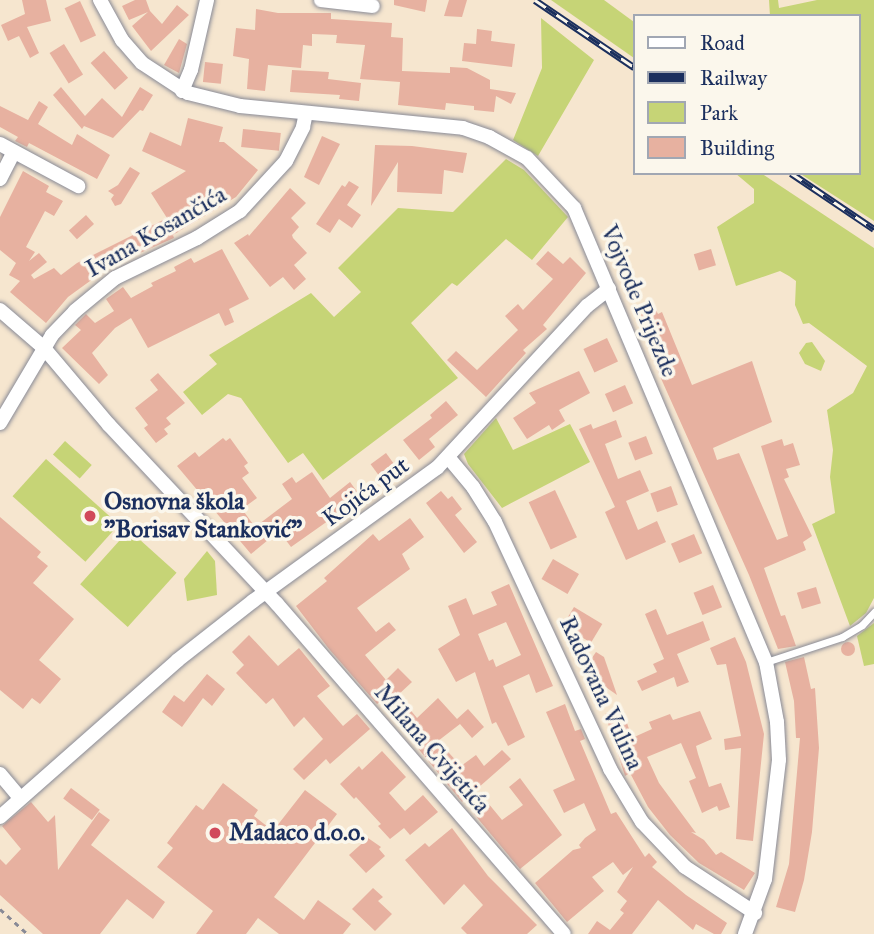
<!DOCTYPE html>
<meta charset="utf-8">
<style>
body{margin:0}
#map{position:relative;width:874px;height:934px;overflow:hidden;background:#f6e6cf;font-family:"IM FELL Great Primer",serif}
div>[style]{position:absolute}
.green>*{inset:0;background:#c6d476;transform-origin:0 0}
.building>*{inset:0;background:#e7b1a0;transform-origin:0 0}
.round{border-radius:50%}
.path>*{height:2.5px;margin-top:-1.25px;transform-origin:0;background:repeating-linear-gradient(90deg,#888a96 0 5px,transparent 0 10px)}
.roads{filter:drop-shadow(0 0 2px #888a96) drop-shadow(0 0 2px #888a96)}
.service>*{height:7px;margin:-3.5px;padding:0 3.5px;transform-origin:3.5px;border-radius:3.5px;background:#fff}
.minor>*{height:14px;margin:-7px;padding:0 7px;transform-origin:7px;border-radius:7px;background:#fff}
.rail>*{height:7px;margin-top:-3.5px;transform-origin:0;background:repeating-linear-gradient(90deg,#fbf7ec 0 13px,#1b2f5e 0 26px);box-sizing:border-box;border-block:2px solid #1b2f5e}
.dots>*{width:19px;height:19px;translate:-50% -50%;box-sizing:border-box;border:4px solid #fbf7ec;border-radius:50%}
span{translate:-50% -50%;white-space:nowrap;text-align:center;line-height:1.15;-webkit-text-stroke:7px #fbf7ec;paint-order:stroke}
.street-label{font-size:24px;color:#1b2f5e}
.poi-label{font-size:24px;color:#1b2f5e;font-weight:700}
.left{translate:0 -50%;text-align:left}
.legend{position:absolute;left:633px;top:14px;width:228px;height:161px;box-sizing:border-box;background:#fbf7ec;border:2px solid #a1a7b3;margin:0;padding:9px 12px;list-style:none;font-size:21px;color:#1b2f5e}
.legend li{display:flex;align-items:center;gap:14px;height:35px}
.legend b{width:35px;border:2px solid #a1a7b3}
</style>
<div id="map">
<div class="green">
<i style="clip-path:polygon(551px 0,604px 0,634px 22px,634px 58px)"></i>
<i style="clip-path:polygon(769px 0,778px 0,779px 8px,817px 0,874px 0,874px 221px,799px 173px,858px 173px,858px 16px,770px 16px)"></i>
<i style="clip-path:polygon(541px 18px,594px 60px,538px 156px,513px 140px,542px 68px)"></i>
<i style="clip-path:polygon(506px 159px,524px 170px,568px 217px,532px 260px,506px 239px,457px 286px,452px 283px,411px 323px,458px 378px,323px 480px,303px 453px,288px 463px,241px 398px,228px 394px,202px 415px,183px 392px,217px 364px,209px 355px,311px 293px,334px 317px,361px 292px,338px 268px,398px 208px,453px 212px)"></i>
<i style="clip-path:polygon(735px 173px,761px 173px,874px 248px,874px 598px,866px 613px,850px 626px,812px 524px,835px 513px,830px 477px,833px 450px,827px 410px,853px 393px,867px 366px,809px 323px,803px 324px,795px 305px,796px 281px,789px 276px,780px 271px,736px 286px,717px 227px,754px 203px,754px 189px)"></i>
<i style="clip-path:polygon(812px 342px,825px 361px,821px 371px,805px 364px,799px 353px,806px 343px)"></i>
<i style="clip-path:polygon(496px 418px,513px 450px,570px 424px,590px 462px,502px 508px,468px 464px,464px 454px)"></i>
<i style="left:65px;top:441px;width:36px;height:18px;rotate:42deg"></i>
<i style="left:46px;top:459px;width:98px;height:50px;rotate:42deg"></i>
<i style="left:129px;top:530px;width:64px;height:73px;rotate:42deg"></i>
<i style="clip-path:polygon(207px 551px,215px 561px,217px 595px,187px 601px,184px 579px)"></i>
<i style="clip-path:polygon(874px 623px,874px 664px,864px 666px,857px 636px)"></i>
</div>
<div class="building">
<i style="clip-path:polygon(22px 0,46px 0,51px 21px,27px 27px,39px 53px,30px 58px,19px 36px,8px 41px,1px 25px,25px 14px)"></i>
<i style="clip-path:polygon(135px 0,146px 0,150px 11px,162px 24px,177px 5px,189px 15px,151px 51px,132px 26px,148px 12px,129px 20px,122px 6px)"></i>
<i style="clip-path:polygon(394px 0,427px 0,425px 12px,394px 5px)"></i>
<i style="clip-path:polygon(449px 0,467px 0,462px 17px,444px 16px)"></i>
<i style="left:80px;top:1px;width:38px;height:17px;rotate:65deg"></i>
<i style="clip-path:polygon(256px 9px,278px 13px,331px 13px,331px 19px,392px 23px,391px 37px,403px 38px,402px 71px,450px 73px,450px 67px,467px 68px,490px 80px,490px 89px,516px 93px,511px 104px,496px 96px,494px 112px,474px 110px,474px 106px,446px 103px,445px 110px,398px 105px,400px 82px,360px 79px,365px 45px,336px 43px,337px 35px,312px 34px,312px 46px,303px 45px,301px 68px,268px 65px,265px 91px,247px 89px,249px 59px,233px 56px,236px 28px,255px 30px)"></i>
<i style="clip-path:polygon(477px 29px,492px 31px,491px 41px,515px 44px,512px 67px,462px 61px,464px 43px,476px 44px)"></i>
<i style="clip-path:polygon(179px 39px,187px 44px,179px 73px,164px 65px)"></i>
<i style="left:64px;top:44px;width:36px;height:17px;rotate:58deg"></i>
<i style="left:104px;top:51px;width:36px;height:18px;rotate:48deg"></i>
<i style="left:205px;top:62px;width:18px;height:20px;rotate:6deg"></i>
<i style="clip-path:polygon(292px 70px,329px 72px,328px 79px,361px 83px,359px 101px,339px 99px,340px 95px,290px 92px)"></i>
<i style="clip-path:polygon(61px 87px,85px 116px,102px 98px,122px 117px,140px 87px,153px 95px,143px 111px,140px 110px,113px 138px,84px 126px,82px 129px,53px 95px)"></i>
<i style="clip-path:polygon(39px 101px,48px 107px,38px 124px,72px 145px,77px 134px,110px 155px,97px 179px,29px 143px,27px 147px,15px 141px,18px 137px,0 127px,0 106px,28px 120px)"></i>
<i style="clip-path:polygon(188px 118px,223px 127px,219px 142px,224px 142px,258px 170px,236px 197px,173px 235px,174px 238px,99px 271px,101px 273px,68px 297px,46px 323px,10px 292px,20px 281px,9px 275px,16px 263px,0 250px,0 217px,23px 171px,49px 186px,46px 192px,63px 201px,54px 216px,45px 211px,26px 247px,35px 252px,29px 261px,39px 253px,47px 262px,31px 275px,34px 279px,54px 268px,61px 275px,77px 263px,167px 218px,151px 193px,186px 171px,142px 151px,150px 132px,181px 146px)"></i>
<i style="left:243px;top:129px;width:38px;height:18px;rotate:6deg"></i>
<i style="clip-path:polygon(322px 136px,340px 144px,319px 185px,304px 177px)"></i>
<i style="clip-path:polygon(375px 145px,412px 146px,467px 153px,463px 173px,444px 170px,442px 194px,397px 192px,398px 162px,371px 206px)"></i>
<i style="clip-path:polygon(130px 167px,140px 173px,121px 204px,115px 206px,111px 199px,114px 195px,108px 191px,118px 185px)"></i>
<i style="clip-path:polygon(349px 181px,359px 187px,347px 205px,361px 215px,352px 228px,339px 219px,330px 233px,316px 224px,342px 185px,345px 187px)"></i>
<i style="clip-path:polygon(290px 188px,306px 203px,291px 218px,299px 227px,292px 235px,293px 238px,307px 253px,294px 265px,306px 279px,294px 290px,283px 277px,270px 287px,234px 243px,248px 234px,249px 236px)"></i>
<i style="left:86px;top:215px;width:12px;height:23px;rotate:48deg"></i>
<i style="clip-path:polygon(222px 249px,249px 299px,229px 309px,234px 322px,225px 326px,219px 313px,148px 348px,131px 318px,115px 328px,92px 353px,108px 375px,99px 384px,62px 348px,81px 330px,75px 325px,86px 314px,95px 323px,114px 311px,106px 299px,123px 287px,131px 298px,153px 286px,151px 283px,176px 271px,174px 267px,191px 258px,194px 263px)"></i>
<i style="left:711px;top:249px;width:17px;height:18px;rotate:73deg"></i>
<i style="clip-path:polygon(548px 251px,563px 264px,570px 257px,586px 273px,543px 325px,547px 329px,523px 350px,526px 353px,486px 397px,447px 360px,456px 351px,477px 370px,518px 330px,505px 316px,518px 304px,523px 310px,553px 279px,536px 264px)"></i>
<i style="clip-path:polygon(655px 308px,658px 314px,662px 312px,692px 385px,752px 361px,772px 422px,713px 448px,717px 460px,739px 453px,777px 540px,788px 536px,761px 446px,782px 439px,784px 446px,793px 443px,800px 465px,786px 469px,789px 477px,784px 479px,812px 536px,803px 542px,806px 550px,764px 568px,781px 616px,785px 615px,796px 646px,778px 649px,749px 575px,659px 374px,639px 323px,643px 321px,640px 315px)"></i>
<i style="left:607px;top:338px;width:26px;height:26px;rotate:65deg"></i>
<i style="clip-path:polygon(579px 371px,590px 393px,559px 410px,565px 421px,552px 430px,549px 425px,527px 439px,513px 418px,536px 403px,529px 393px)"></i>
<i style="clip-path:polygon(158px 373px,185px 403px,166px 418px,171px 424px,164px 429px,168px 434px,156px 443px,144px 428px,148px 425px,135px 408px,158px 390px,150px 380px)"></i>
<i style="left:625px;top:385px;width:20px;height:22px;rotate:66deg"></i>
<i style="clip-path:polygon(446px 401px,458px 415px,429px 439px,435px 447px,419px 460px,403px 440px,432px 418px,430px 415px)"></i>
<i style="clip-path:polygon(616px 420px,622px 437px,605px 444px,618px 479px,640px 470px,649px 491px,626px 501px,638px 530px,657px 521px,666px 542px,626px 560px,605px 512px,615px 507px,579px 429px,591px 424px,593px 429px)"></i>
<i style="left:646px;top:436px;width:19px;height:19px;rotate:69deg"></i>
<i style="clip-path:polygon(223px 438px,226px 441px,230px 438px,248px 463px,244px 466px,249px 473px,242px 478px,257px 498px,242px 509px,255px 527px,292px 499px,282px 484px,292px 477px,296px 483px,312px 472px,330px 498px,350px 482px,364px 501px,345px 516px,342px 511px,291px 547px,279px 531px,251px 554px,177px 466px,195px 452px,199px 457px)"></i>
<i style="left:386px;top:453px;width:26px;height:19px;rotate:54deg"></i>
<i style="left:671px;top:486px;width:20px;height:22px;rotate:70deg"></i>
<i style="left:555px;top:490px;width:52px;height:29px;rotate:65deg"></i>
<i style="clip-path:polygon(441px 491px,448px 499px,452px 496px,462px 509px,455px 515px,477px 542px,464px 553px,426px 503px)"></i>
<i style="clip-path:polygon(0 517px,41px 552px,37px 557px,48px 566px,33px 583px,74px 619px,39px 660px,61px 679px,40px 704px,32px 698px,23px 709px,0 690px)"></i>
<i style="clip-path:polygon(410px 518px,424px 537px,402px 554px,410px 569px,357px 608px,376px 632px,389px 622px,396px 630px,365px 655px,386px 680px,398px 668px,412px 682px,398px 695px,417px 718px,438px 698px,457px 719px,468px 709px,484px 727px,472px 738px,460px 724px,438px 741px,461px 766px,476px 755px,484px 766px,502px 750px,511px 759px,462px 802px,380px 702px,377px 704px,329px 649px,296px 606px,327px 581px,324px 578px,373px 534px,379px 541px)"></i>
<i style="left:694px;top:534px;width:21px;height:25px;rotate:67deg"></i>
<i style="left:553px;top:559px;width:30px;height:23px;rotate:30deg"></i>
<i style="clip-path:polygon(evenodd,509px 584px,553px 686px,536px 693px,529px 674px,503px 686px,525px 737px,508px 746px,496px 722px,492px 724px,475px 672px,456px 682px,438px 649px,460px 635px,448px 606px,466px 598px,473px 615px,497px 605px,491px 592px,509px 584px,506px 622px,521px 655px,496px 667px,493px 659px,489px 661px,478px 634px,506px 622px)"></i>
<i style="left:713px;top:585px;width:24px;height:21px;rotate:68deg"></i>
<i style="left:816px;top:587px;width:17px;height:20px;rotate:73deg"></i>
<i style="left:574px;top:607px;width:33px;height:22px;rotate:31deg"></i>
<i style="clip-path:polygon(656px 609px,667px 635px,703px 621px,710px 640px,677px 654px,689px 682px,677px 687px,674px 677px,642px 691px,637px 681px,657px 672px,653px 664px,664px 659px,645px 614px)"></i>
<i style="clip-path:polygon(249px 635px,278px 666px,299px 648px,330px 686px,317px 696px,343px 726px,357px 714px,370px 729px,330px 764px,326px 759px,304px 780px,293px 769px,323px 739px,304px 717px,294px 727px,273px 698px,266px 704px,236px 673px,244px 665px,232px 652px)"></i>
<i style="clip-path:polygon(735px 637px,746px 662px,764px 734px,753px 841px,736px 839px,741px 748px,725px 750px,724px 739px,741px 736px,726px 664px,717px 665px,710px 648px)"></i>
<i class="round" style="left:841px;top:642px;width:14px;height:14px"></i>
<i style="clip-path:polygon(596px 652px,604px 657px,617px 695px,583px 671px)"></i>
<i style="clip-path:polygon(804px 657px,811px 689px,815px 688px,819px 748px,812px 832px,804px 880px,795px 912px,776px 907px,789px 864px,800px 738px,796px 738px,794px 701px,785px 662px)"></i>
<i style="clip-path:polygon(207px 674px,225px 689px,212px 706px,203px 698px,182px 727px,162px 712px,174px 695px,184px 702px)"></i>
<i style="clip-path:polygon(565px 704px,575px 731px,581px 729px,585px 739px,580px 741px,611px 814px,616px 812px,645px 857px,649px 853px,657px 862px,652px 867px,686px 895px,727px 923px,721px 934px,714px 934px,696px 924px,693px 930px,658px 900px,632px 934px,588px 934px,597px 921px,610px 930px,624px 913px,620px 910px,627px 901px,617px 892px,633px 867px,623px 875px,613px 862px,592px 877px,604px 891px,567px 922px,535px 883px,573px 850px,581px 848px,579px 845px,585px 838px,596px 830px,584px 803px,564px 813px,553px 790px,575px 780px,546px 712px)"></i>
<i style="clip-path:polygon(622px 708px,632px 738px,652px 729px,649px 722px,670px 714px,673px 720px,700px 711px,712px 739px,696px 746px,698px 754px,709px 787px,721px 783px,730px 807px,719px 811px,717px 806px,702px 813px,689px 781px,696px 778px,681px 743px,647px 757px,659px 783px,696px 833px,691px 832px,704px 840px,716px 855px,721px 852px,755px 873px,744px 890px,699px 863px,670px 835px,648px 807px,630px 773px,625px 776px,605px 714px)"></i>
<i style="clip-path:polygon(382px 751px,406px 777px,389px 793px,405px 811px,423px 795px,438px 812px,410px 835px,404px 828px,390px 839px,378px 826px,381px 824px,356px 797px,354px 799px,340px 784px,359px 766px,362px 770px)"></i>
<i style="clip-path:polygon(520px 778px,562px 835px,520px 869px,474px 814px,488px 803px,502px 820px,523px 805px,509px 787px)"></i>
<i style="clip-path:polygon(223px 783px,258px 810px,254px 816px,273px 831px,305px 790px,337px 814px,274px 897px,304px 920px,318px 900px,351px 924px,343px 934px,279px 934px,258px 918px,246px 934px,196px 934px,213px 911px,157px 867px,173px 848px,167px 843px,196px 805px,203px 810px)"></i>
<i style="left:71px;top:788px;width:36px;height:13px;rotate:37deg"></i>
<i style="clip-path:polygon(31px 802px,48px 822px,55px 815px,58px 870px,99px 812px,110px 820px,91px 845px,165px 902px,153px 919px,127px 899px,100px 934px,43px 934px,0 895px,0 859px,6px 865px,21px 849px,2px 826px)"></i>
<i style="clip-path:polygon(452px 828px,488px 876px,537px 925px,527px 934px,467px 934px,461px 928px,483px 905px,464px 884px,444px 905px,405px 860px,425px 843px,429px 847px)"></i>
<i style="clip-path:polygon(368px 838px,381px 847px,379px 849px,385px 856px,366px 873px,349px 855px)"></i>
<i style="clip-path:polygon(373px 888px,383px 897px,378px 901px,392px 914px,375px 931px,352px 909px)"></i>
</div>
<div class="path">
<i style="left:0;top:909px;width:38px;rotate:42deg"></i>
</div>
<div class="roads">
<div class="service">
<i style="left:766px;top:662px;width:80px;rotate:-18.2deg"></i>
<i style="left:842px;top:637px;width:23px;rotate:-31deg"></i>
<i style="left:862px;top:625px;width:18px;rotate:-47deg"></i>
</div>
<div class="minor">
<i style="left:100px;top:0;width:46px;rotate:61.2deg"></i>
<i style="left:122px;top:40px;width:30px;rotate:49deg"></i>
<i style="left:142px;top:63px;width:55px;rotate:33.1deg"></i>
<i style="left:188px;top:93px;width:54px;rotate:14deg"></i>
<i style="left:240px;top:106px;width:224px;rotate:5.6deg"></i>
<i style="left:463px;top:128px;width:28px;rotate:19deg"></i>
<i style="left:489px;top:137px;width:43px;rotate:28.9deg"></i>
<i style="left:527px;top:158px;width:69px;rotate:46.8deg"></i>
<i style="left:574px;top:208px;width:493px;rotate:67.1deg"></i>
<i style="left:766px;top:662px;width:61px;rotate:79.6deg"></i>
<i style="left:777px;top:722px;width:38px;rotate:87deg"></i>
<i style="left:779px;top:760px;width:120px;rotate:96.7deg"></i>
<i style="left:765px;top:879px;width:59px;rotate:110deg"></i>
<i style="left:321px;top:0;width:52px;rotate:6.6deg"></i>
<i style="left:182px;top:91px;width:23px;rotate:-67deg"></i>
<i style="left:191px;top:70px;width:72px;rotate:-77.1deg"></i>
<i style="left:0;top:144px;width:89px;rotate:28.3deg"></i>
<i style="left:0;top:179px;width:30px;rotate:-63deg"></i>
<i style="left:0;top:310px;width:58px;rotate:40.8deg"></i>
<i style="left:44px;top:348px;width:101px;rotate:49.8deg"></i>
<i style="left:109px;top:425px;width:245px;rotate:46.8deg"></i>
<i style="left:277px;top:604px;width:437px;rotate:49deg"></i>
<i style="left:0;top:423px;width:102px;rotate:-59.4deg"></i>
<i style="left:52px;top:335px;width:33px;rotate:-46deg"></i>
<i style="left:75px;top:311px;width:52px;rotate:-39.5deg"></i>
<i style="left:115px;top:278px;width:91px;rotate:-26deg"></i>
<i style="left:197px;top:238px;width:51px;rotate:-32.1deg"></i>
<i style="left:240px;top:211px;width:68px;rotate:-47.4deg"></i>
<i style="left:286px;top:161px;width:38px;rotate:-63deg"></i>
<i style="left:303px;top:127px;width:14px;rotate:-78deg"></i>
<i style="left:448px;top:457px;width:39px;rotate:50deg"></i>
<i style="left:473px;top:487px;width:41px;rotate:57.8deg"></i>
<i style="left:495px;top:522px;width:272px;rotate:65deg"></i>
<i style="left:610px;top:769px;width:62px;rotate:58.9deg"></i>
<i style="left:642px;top:822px;width:62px;rotate:46.3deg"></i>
<i style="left:685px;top:867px;width:84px;rotate:33.3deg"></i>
<i style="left:0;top:774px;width:31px;rotate:50deg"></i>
<i style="left:0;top:817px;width:237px;rotate:-41.4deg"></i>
<i style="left:178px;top:660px;width:95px;rotate:-38.2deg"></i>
<i style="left:253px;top:601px;width:227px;rotate:-35.9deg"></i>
<i style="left:437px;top:468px;width:221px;rotate:-47.2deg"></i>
<i style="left:587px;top:306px;width:28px;rotate:-38deg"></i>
</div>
</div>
<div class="rail">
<i style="left:535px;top:0;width:120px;rotate:34.1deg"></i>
<i style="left:791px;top:173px;width:100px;rotate:34deg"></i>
</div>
<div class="dots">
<i style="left:90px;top:516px;background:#d1495b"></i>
<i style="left:215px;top:833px;background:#d1495b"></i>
</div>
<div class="street-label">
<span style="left:156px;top:232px;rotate:-30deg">Ivana Kosančića</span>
<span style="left:639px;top:301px;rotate:67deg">Vojvode Prijezde</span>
<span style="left:366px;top:492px;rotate:-36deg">Kojića put</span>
<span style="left:601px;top:693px;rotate:65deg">Radovana Vulina</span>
<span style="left:432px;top:749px;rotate:49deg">Milana Cvijetića</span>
</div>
<div class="poi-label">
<span class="left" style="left:104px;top:516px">Osnovna škola<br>"Borisav Stanković"</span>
<span class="left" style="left:229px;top:833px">Madaco d.o.o.</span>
</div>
<ul class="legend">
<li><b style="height:9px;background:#fff"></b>Road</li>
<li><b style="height:9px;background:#1b2f5e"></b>Railway</li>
<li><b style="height:19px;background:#c6d476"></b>Park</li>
<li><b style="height:19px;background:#e7b1a0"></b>Building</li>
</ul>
</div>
